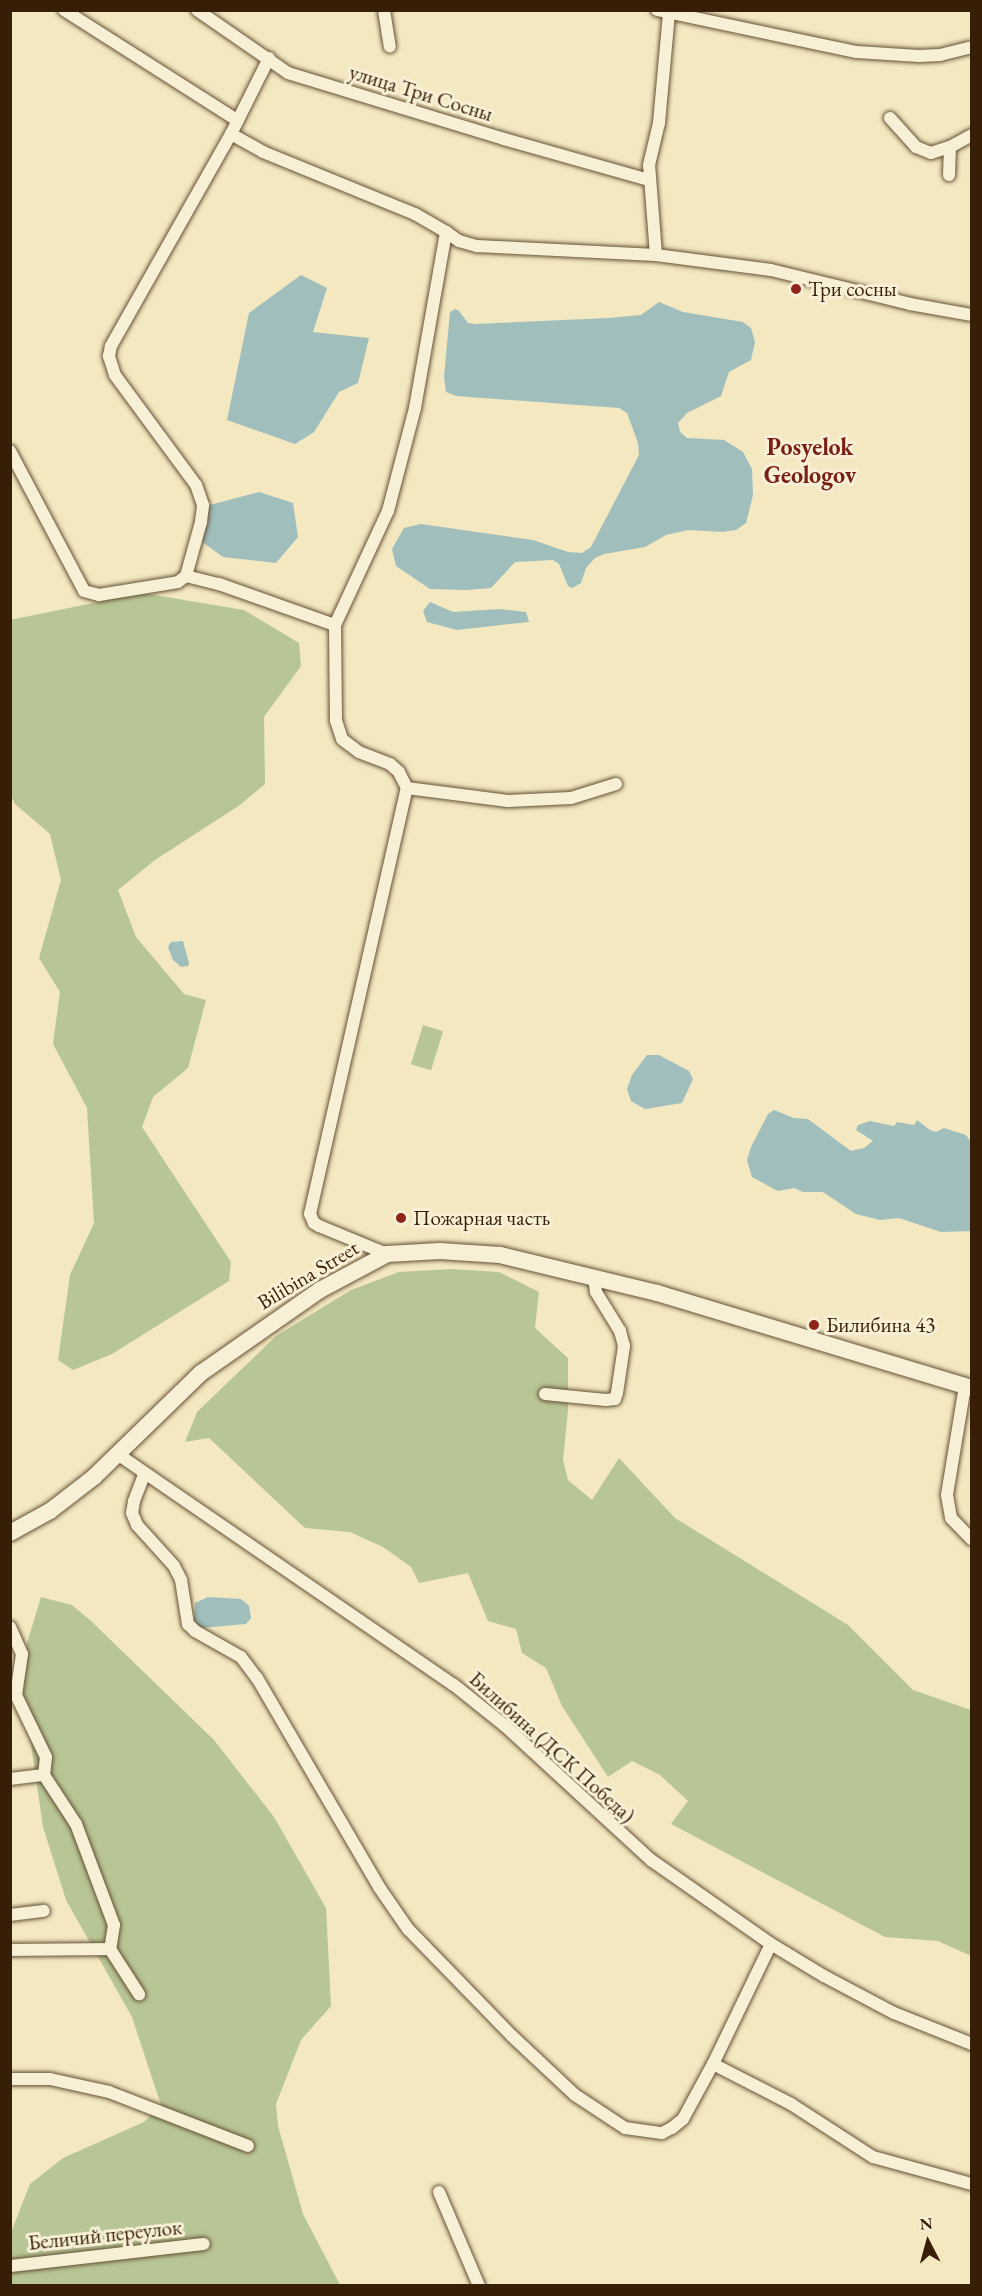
<!DOCTYPE html>
<meta charset="utf-8">
<style>
body{margin:0}
#map{position:relative;width:982px;height:2296px;overflow:hidden;background:#f3e8c0;font-family:"EB Garamond",serif}
div>[style]{position:absolute}
.green>*{inset:0;background:#b8c695;transform-origin:0 0}
.water>*{inset:0;background:#9fbebc}
.roads{filter:drop-shadow(0 0 2px #665135) drop-shadow(0 0 2px #665135)}
.street>*{height:12px;margin:-6px;padding:0 6px;transform-origin:6px;border-radius:6px;background:#f7f0d6}
.secondary>*{height:16px;margin:-8px;padding:0 8px;transform-origin:8px;border-radius:8px;background:#f7f0d6}
.dots>*{width:16px;height:16px;translate:-50% -50%;box-sizing:border-box;border:3px solid #f7f0d6;border-radius:50%}
span{translate:-50% -50%;white-space:nowrap;text-align:center;line-height:1.15;-webkit-text-stroke:6px #f7f0d6;paint-order:stroke}
.street-label{font-size:21px;color:#371f07}
.poi-label{font-size:21px;color:#371f07}
.left{translate:0 -50%;text-align:left}
.quarter-label{font-size:24px;color:#7a1f14;font-weight:700}
.frame{position:absolute;inset:0;border:12px solid #371f07;pointer-events:none}
.north{position:absolute;left:898px;top:2212px;width:60px;height:60px;-webkit-text-stroke:4px #f7f0d6;paint-order:stroke;rotate:354deg;font-size:16px;font-weight:700;line-height:24px;text-align:center;color:#371f07}
.north::after{content:'';display:block;margin:auto;width:21px;height:27px;background:#371f07;clip-path:polygon(50% 0,100% 100%,50% 72%,0 100%)}
</style>
<div id="map">
<div class="green">
<i style="clip-path:polygon(142px 593px,244px 610px,299px 643px,301px 666px,264px 717px,265px 784px,240px 805px,155px 860px,118px 890px,136px 937px,184px 994px,206px 1000px,188px 1068px,153px 1097px,142px 1127px,231px 1262px,229px 1281px,112px 1354px,73px 1370px,58px 1360px,70px 1275px,94px 1223px,87px 1108px,53px 1044px,60px 992px,39px 958px,61px 880px,50px 834px,15px 804px,11px 796px,10px 620px)"></i>
<i style="left:423px;top:1025px;width:21px;height:41px;rotate:17deg"></i>
<i style="clip-path:polygon(451px 1269px,499px 1272px,539px 1292px,535px 1328px,568px 1358px,568px 1410px,563px 1460px,568px 1480px,592px 1500px,619px 1458px,675px 1518px,848px 1625px,913px 1690px,971px 1710px,971px 1956px,938px 1941px,885px 1937px,671px 1824px,688px 1801px,660px 1775px,632px 1761px,608px 1777px,562px 1706px,546px 1668px,522px 1653px,516px 1629px,488px 1621px,468px 1573px,419px 1583px,411px 1567px,383px 1547px,350px 1532px,305px 1528px,209px 1438px,185px 1442px,197px 1412px,276px 1336px,351px 1290px,399px 1272px)"></i>
<i style="clip-path:polygon(41px 1597px,72px 1605px,90px 1620px,214px 1740px,274px 1817px,326px 1908px,331px 2006px,301px 2040px,276px 2104px,278px 2126px,303px 2214px,340px 2285px,11px 2285px,10px 2235px,30px 2184px,63px 2158px,144px 2122px,161px 2105px,132px 2017px,66px 1900px,43px 1827px,23px 1688px,27px 1643px)"></i>
</div>
<div class="water">
<i style="clip-path:polygon(301px 275px,327px 288px,313px 332px,369px 338px,358px 383px,339px 392px,314px 432px,295px 444px,227px 420px,249px 313px)"></i>
<i style="clip-path:polygon(659px 302px,683px 312px,743px 322px,751px 328px,755px 342px,751px 360px,729px 372px,721px 396px,687px 413px,678px 423px,680px 432px,687px 438px,724px 440px,743px 452px,752px 469px,753px 495px,746px 523px,736px 530px,722px 532px,688px 530px,666px 535px,645px 547px,604px 554px,595px 558px,586px 568px,581px 583px,572px 588px,568px 586px,559px 564px,553px 560px,515px 562px,491px 588px,466px 590px,430px 589px,396px 566px,392px 549px,404px 528px,421px 524px,533px 540px,568px 552px,582px 553px,591px 547px,639px 455px,638px 443px,627px 413px,619px 408px,456px 396px,446px 392px,444px 377px,450px 312px,455px 309px,459px 311px,468px 323px,474px 324px,609px 318px,641px 315px)"></i>
<i style="clip-path:polygon(259px 492px,293px 503px,298px 537px,276px 563px,223px 557px,201px 541px,210px 505px)"></i>
<i style="clip-path:polygon(430px 602px,453px 612px,499px 609px,526px 612px,529px 622px,457px 630px,427px 622px,423px 611px)"></i>
<i style="clip-path:polygon(183px 941px,189px 963px,188px 966px,181px 967px,173px 960px,168px 947px,171px 942px)"></i>
<i style="clip-path:polygon(647px 1055px,659px 1055px,689px 1071px,693px 1079px,682px 1103px,645px 1109px,631px 1101px,627px 1089px,632px 1075px)"></i>
<i style="clip-path:polygon(774px 1110px,794px 1118px,808px 1119px,851px 1151px,864px 1148px,873px 1141px,856px 1130px,858px 1125px,870px 1121px,894px 1126px,897px 1122px,914px 1125px,917px 1120px,930px 1130px,936px 1132px,944px 1128px,966px 1135px,971px 1142px,971px 1231px,941px 1232px,899px 1218px,880px 1220px,856px 1214px,823px 1192px,803px 1192px,794px 1188px,778px 1191px,752px 1177px,747px 1160px,751px 1147px,768px 1114px)"></i>
<i style="clip-path:polygon(208px 1597px,241px 1599px,249px 1606px,251px 1618px,246px 1624px,201px 1628px,194px 1620px,195px 1603px)"></i>
</div>
<div class="roads">
<div class="street">
<i style="left:64px;top:10px;width:206px;rotate:32.5deg"></i>
<i style="left:197px;top:10px;width:111px;rotate:34.7deg"></i>
<i style="left:288px;top:73px;width:226px;rotate:17deg"></i>
<i style="left:504px;top:139px;width:151px;rotate:15.8deg"></i>
<i style="left:384px;top:10px;width:37px;rotate:81deg"></i>
<i style="left:657px;top:10px;width:204px;rotate:11.9deg"></i>
<i style="left:857px;top:52px;width:62px;rotate:3.7deg"></i>
<i style="left:919px;top:56px;width:21px;rotate:-3deg"></i>
<i style="left:940px;top:55px;width:30px;rotate:-14deg"></i>
<i style="left:890px;top:118px;width:39px;rotate:48deg"></i>
<i style="left:916px;top:147px;width:16px;rotate:22deg"></i>
<i style="left:931px;top:153px;width:20px;rotate:-18deg"></i>
<i style="left:950px;top:147px;width:25px;rotate:-29deg"></i>
<i style="left:231px;top:134px;width:37px;rotate:29deg"></i>
<i style="left:263px;top:152px;width:164px;rotate:22.2deg"></i>
<i style="left:415px;top:214px;width:36px;rotate:30deg"></i>
<i style="left:949px;top:175px;width:28px;rotate:-88deg"></i>
<i style="left:656px;top:255px;width:90px;rotate:-94.4deg"></i>
<i style="left:649px;top:165px;width:43px;rotate:-76.6deg"></i>
<i style="left:659px;top:123px;width:109px;rotate:-84.8deg"></i>
<i style="left:10px;top:451px;width:158px;rotate:62.1deg"></i>
<i style="left:84px;top:591px;width:16px;rotate:15deg"></i>
<i style="left:99px;top:595px;width:80px;rotate:-9.3deg"></i>
<i style="left:178px;top:582px;width:10px;rotate:-37deg"></i>
<i style="left:186px;top:576px;width:56px;rotate:-74.5deg"></i>
<i style="left:201px;top:522px;width:17px;rotate:-83deg"></i>
<i style="left:203px;top:505px;width:21px;rotate:-109deg"></i>
<i style="left:196px;top:485px;width:137px;rotate:-126.4deg"></i>
<i style="left:115px;top:375px;width:20px;rotate:-108deg"></i>
<i style="left:109px;top:356px;width:10px;rotate:-79deg"></i>
<i style="left:111px;top:346px;width:244px;rotate:-60.5deg"></i>
<i style="left:231px;top:134px;width:85px;rotate:-63.4deg"></i>
<i style="left:186px;top:576px;width:34px;rotate:14deg"></i>
<i style="left:219px;top:584px;width:123px;rotate:19.5deg"></i>
<i style="left:616px;top:784px;width:47px;rotate:162.7deg"></i>
<i style="left:571px;top:798px;width:63px;rotate:177.3deg"></i>
<i style="left:508px;top:801px;width:102px;rotate:-172.7deg"></i>
<i style="left:407px;top:788px;width:18px;rotate:-117deg"></i>
<i style="left:399px;top:772px;width:12px;rotate:-138deg"></i>
<i style="left:390px;top:764px;width:33px;rotate:-159deg"></i>
<i style="left:359px;top:752px;width:21px;rotate:-143deg"></i>
<i style="left:342px;top:739px;width:19px;rotate:-108deg"></i>
<i style="left:336px;top:721px;width:96px;rotate:-90.6deg"></i>
<i style="left:335px;top:625px;width:126px;rotate:-65.1deg"></i>
<i style="left:388px;top:511px;width:106px;rotate:-75.3deg"></i>
<i style="left:415px;top:408px;width:179px;rotate:-80deg"></i>
<i style="left:446px;top:232px;width:16px;rotate:35deg"></i>
<i style="left:459px;top:241px;width:19px;rotate:16deg"></i>
<i style="left:477px;top:246px;width:179px;rotate:2.9deg"></i>
<i style="left:656px;top:255px;width:116px;rotate:7.4deg"></i>
<i style="left:771px;top:270px;width:143px;rotate:13.7deg"></i>
<i style="left:910px;top:304px;width:63px;rotate:10.1deg"></i>
<i style="left:387px;top:1254px;width:74px;rotate:-157.6deg"></i>
<i style="left:319px;top:1226px;width:6px;rotate:-149deg"></i>
<i style="left:314px;top:1223px;width:10px;rotate:-114deg"></i>
<i style="left:310px;top:1214px;width:437px;rotate:-77.2deg"></i>
<i style="left:965px;top:1386px;width:110px;rotate:99.4deg"></i>
<i style="left:947px;top:1495px;width:23px;rotate:80deg"></i>
<i style="left:951px;top:1518px;width:30px;rotate:46deg"></i>
<i style="left:545px;top:1394px;width:61px;rotate:5.6deg"></i>
<i style="left:606px;top:1400px;width:9px;rotate:-6deg"></i>
<i style="left:615px;top:1399px;width:6px;rotate:-72deg"></i>
<i style="left:617px;top:1393px;width:48px;rotate:-81.5deg"></i>
<i style="left:624px;top:1346px;width:16px;rotate:-105deg"></i>
<i style="left:620px;top:1331px;width:46px;rotate:-121.6deg"></i>
<i style="left:596px;top:1292px;width:15px;rotate:-98deg"></i>
<i style="left:119px;top:1455px;width:406px;rotate:34.5deg"></i>
<i style="left:454px;top:1685px;width:64px;rotate:38.7deg"></i>
<i style="left:504px;top:1725px;width:200px;rotate:42.6deg"></i>
<i style="left:651px;top:1860px;width:146px;rotate:35deg"></i>
<i style="left:771px;top:1944px;width:62px;rotate:31.1deg"></i>
<i style="left:824px;top:1976px;width:79px;rotate:27.9deg"></i>
<i style="left:894px;top:2013px;width:84px;rotate:21.7deg"></i>
<i style="left:144px;top:1475px;width:28px;rotate:111deg"></i>
<i style="left:134px;top:1501px;width:12px;rotate:99deg"></i>
<i style="left:132px;top:1513px;width:13px;rotate:67deg"></i>
<i style="left:137px;top:1525px;width:55px;rotate:47.9deg"></i>
<i style="left:174px;top:1566px;width:16px;rotate:63deg"></i>
<i style="left:181px;top:1580px;width:45px;rotate:81deg"></i>
<i style="left:188px;top:1624px;width:10px;rotate:45deg"></i>
<i style="left:195px;top:1631px;width:53px;rotate:29.5deg"></i>
<i style="left:241px;top:1657px;width:26px;rotate:53deg"></i>
<i style="left:257px;top:1678px;width:242px;rotate:59.7deg"></i>
<i style="left:379px;top:1887px;width:51px;rotate:55.4deg"></i>
<i style="left:408px;top:1929px;width:149px;rotate:45.8deg"></i>
<i style="left:512px;top:2036px;width:86px;rotate:43.1deg"></i>
<i style="left:575px;top:2095px;width:60px;rotate:33.4deg"></i>
<i style="left:625px;top:2128px;width:37px;rotate:8deg"></i>
<i style="left:662px;top:2133px;width:11px;rotate:-27deg"></i>
<i style="left:672px;top:2128px;width:14px;rotate:-39deg"></i>
<i style="left:683px;top:2119px;width:63px;rotate:-61.4deg"></i>
<i style="left:713px;top:2064px;width:133px;rotate:-64.2deg"></i>
<i style="left:10px;top:1627px;width:30px;rotate:66deg"></i>
<i style="left:22px;top:1654px;width:41px;rotate:98.3deg"></i>
<i style="left:16px;top:1695px;width:69px;rotate:64.2deg"></i>
<i style="left:46px;top:1757px;width:18px;rotate:96deg"></i>
<i style="left:44px;top:1775px;width:59px;rotate:56.9deg"></i>
<i style="left:76px;top:1824px;width:108px;rotate:69.4deg"></i>
<i style="left:114px;top:1925px;width:24px;rotate:99deg"></i>
<i style="left:110px;top:1949px;width:54px;rotate:57.2deg"></i>
<i style="left:10px;top:1779px;width:34px;rotate:-7deg"></i>
<i style="left:10px;top:1915px;width:34px;rotate:-7deg"></i>
<i style="left:10px;top:1950px;width:100px;rotate:-0.6deg"></i>
<i style="left:713px;top:2064px;width:88px;rotate:27.1deg"></i>
<i style="left:791px;top:2104px;width:98px;rotate:32.9deg"></i>
<i style="left:873px;top:2157px;width:103px;rotate:15.3deg"></i>
<i style="left:10px;top:2079px;width:40px"></i>
<i style="left:50px;top:2079px;width:60px;rotate:12.4deg"></i>
<i style="left:109px;top:2092px;width:149px;rotate:21.2deg"></i>
<i style="left:439px;top:2192px;width:102px;rotate:66.9deg"></i>
<i style="left:10px;top:2266px;width:195px;rotate:-6.5deg"></i>
</div>
<div class="secondary">
<i style="left:10px;top:1533px;width:46px;rotate:-28.8deg"></i>
<i style="left:50px;top:1511px;width:56px;rotate:-37.7deg"></i>
<i style="left:94px;top:1477px;width:149px;rotate:-44.2deg"></i>
<i style="left:201px;top:1373px;width:145px;rotate:-34.9deg"></i>
<i style="left:320px;top:1290px;width:76px;rotate:-28.2deg"></i>
<i style="left:387px;top:1254px;width:53px;rotate:-3.2deg"></i>
<i style="left:440px;top:1251px;width:60px;rotate:3.8deg"></i>
<i style="left:500px;top:1255px;width:162px;rotate:13.6deg"></i>
<i style="left:657px;top:1293px;width:329px;rotate:16.8deg"></i>
</div>
</div>
<div class="dots">
<i style="left:796px;top:289px;background:#8f2418"></i>
<i style="left:401px;top:1218px;background:#8f2418"></i>
<i style="left:814px;top:1325px;background:#8f2418"></i>
</div>
<div class="street-label">
<span style="left:421px;top:93px;rotate:17deg">улица Три Сосны</span>
<span style="left:308px;top:1275px;rotate:-31deg">Bilibina Street</span>
<span style="left:552px;top:1747px;rotate:42deg">Билибина (ДСК Победа)</span>
<span style="left:105px;top:2235px;rotate:-6deg">Беличий переулок</span>
</div>
<div class="poi-label">
<span class="left" style="left:808px;top:289px">Три сосны</span>
<span class="left" style="left:413px;top:1218px">Пожарная часть</span>
<span class="left" style="left:826px;top:1325px">Билибина 43</span>
</div>
<div class="quarter-label">
<span style="left:810px;top:461px">Posyelok<br>Geologov</span>
</div>
<div class="frame"></div>
<div class="north">N</div>
</div>
